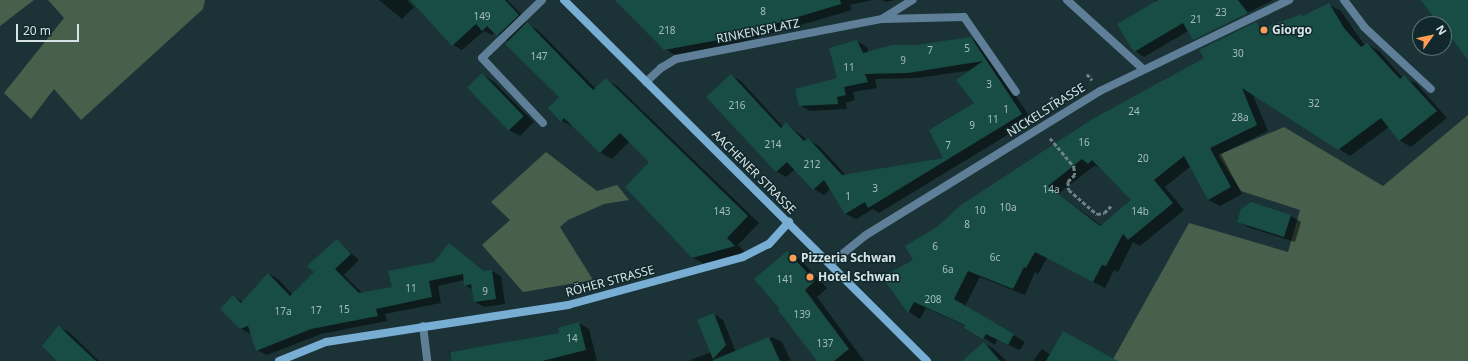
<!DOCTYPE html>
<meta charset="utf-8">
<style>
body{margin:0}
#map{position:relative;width:1468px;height:361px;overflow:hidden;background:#1b3337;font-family:"Noto Sans",sans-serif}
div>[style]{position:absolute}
.green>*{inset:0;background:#475f4b}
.shadow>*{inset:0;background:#0007}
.building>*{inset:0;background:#174d44;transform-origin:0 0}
.path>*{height:2.5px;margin-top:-1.25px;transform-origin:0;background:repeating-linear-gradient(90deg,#6e8185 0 4px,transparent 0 6px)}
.service>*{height:8px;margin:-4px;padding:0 4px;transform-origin:4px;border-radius:4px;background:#5f7f98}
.minor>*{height:8px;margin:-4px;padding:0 4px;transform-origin:4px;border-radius:4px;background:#5f7f98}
.secondary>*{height:8px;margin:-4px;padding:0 4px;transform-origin:4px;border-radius:4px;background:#78add4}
.dots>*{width:11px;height:11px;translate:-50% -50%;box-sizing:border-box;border:2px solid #11292d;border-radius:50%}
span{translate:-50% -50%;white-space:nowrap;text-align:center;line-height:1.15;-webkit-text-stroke:3px #11292d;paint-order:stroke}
.number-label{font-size:10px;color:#a6bebe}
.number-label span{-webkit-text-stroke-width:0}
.poi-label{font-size:12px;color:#d6e4e6;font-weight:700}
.left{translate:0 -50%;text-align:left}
.street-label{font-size:12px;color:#d6e4e6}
.north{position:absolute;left:1412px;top:16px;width:40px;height:40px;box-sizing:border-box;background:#11292d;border:1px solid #607477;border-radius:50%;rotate:57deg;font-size:11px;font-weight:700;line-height:16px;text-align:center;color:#d6e4e6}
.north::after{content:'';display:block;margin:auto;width:14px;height:18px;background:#fc9d53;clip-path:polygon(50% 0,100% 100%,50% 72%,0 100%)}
.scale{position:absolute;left:16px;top:24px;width:63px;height:18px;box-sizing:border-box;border:2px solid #d6e4e6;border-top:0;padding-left:5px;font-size:12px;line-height:14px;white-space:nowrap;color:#d6e4e6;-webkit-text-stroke:3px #11292d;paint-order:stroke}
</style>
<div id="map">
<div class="green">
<i style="clip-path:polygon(0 0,34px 0,0 26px)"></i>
<i style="clip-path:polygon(48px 0,205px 0,203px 9px,81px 120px,54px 89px,31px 119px,4px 93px,64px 18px)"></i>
<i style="clip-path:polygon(1468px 115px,1468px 361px,1112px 361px,1189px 223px,1288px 252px,1300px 210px,1241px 191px,1218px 155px,1284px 127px,1383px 186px)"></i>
<i style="clip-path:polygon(546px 152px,597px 191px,617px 185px,629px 200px,604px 204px,568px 220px,560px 227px,593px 280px,523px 292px,482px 245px,510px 220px,491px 202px)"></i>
</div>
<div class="shadow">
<i style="clip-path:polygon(379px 0,407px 0,414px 7px,402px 19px)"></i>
<i style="clip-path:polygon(423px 0,507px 0,527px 20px,525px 23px,538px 30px,596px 89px,606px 79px,617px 86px,759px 223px,738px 245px,745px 252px,704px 264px,692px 257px,651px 162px,630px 141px,612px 159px,601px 153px,574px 127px,562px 121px,561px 97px,508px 41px,495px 33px,492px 35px,484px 31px,462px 50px,453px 45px,417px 5px)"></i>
<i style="clip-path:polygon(617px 0,872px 0,850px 5px,852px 10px,735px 44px,675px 55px,665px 49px)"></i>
<i style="clip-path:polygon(881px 0,894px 0,887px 2px)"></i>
<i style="clip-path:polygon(1156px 0,1273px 0,1199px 37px,1188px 31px,1144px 57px,1135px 51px)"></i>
<i style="clip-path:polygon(evenodd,1329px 5px,1341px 11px,1365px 46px,1367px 44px,1379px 51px,1403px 78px,1416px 83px,1447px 118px,1411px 147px,1399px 140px,1389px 127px,1350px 156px,1252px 93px,1268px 131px,1221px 154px,1242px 194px,1220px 206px,1208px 200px,1191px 166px,1165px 187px,1184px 210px,1140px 246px,1133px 242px,1118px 272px,1114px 270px,1105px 288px,1047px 258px,1038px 274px,1035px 272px,1025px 295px,980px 277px,965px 306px,1025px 342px,1020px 350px,997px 340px,995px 345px,966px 326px,926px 308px,920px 319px,909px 312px,889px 287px,915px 260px,1302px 15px,1305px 16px,1329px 5px,1094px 166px,1102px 168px,1133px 200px,1102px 226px,1058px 194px,1094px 166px)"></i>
<i style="clip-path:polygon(971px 38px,981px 44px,1032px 120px,879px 213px,873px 209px,856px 219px,846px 214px,831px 188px,824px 195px,814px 189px,795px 169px,786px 177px,776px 171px,731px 75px,741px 81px,783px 127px,787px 124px,807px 140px,818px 145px,846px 175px,945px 158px,975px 104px,973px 70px,918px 78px,875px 79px,877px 88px,853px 92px,855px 100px,846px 103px,847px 109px,810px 111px,800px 105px,838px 78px,857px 41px,867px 47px,869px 53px)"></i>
<i style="clip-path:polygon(483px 75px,493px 81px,534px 122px,520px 136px,509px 130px)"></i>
<i style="clip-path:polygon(1291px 216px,1301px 222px,1295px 242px,1248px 227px,1238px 221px)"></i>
<i style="clip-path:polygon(337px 241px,359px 260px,344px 275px,363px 294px,393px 288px,435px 262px,449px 245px,486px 272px,492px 271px,501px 276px,505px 304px,484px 307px,475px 302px,473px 290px,465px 285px,464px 280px,438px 286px,441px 303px,385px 314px,387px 321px,321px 334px,267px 355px,257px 350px,251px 334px,241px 329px,233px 296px,243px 302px,269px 274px,278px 279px,293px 295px,315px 272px)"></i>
<i style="clip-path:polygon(788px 252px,800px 259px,827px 288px,817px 297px,864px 361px,818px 361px)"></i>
<i style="clip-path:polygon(714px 314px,723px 320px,736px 352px,772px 337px,782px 342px,791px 361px,688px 361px,711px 352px)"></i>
<i style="clip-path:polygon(579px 323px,589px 329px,597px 361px,451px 361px,449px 352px,561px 334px)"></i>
<i style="clip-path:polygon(59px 327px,69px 332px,99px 361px,59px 361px)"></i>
<i style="clip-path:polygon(984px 343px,994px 349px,1007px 361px,963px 361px)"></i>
<i style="clip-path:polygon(1042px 349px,1051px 355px,1116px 361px,1033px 361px)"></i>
</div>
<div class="building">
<i style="clip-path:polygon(410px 0,505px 0,519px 15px,497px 36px,487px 26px,482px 31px,476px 24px,452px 46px)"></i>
<i style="clip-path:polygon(615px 0,840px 0,841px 4px,724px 39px,664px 50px)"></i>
<i style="clip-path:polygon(1158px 0,1238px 0,1248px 13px,1193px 40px,1183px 23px,1134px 52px,1117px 24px)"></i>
<i style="clip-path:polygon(1421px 0,1468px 0,1468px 60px,1444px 28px,1444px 24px,1437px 22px)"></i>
<i style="clip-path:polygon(evenodd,1329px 3px,1344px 28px,1361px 47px,1367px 43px,1400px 79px,1404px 75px,1437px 111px,1399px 141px,1381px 118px,1338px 150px,1242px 88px,1257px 125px,1210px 148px,1231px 187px,1208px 200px,1184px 156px,1154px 180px,1173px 203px,1128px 240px,1123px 234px,1106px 266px,1102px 265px,1093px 282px,1035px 252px,1026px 268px,1024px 267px,1013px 289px,968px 271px,954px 299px,1014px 334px,1008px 345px,986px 334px,983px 339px,964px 328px,965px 325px,914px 302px,908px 313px,889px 287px,882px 277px,913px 260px,905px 246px,937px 227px,961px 205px,1091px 120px,1204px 58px,1199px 50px,1256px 22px,1261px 29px,1302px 14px,1303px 16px,1329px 3px,1082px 159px,1088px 164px,1092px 160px,1131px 200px,1100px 226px,1048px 186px,1082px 159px)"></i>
<i style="clip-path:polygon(527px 22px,593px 90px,606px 78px,748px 216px,727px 238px,735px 246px,692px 258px,625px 187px,649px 162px,620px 133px,600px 153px,564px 118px,561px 122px,548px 108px,559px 97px,505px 44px)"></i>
<i style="clip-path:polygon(971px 37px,1022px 114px,868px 208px,865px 202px,845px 214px,824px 180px,813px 190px,787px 162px,776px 172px,706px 97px,731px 74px,781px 128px,786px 122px,804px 141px,808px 138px,842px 175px,943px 158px,929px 130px,974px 103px,956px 80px,983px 61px,908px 73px,865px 74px,868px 82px,844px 87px,846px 95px,837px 97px,838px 104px,799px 106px,795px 89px,837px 78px,829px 48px,857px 40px,863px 53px,892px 45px,916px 45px)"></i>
<i style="left:482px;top:73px;width:60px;height:21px;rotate:46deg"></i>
<i style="clip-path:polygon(1251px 202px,1291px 215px,1284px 237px,1237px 222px,1241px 209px)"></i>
<i style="clip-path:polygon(337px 239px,351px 254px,335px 269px,359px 293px,392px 287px,388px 271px,434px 262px,449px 243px,484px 271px,492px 270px,496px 299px,474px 302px,471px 284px,464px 286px,463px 274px,429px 281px,432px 297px,376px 309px,378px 316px,311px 329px,256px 351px,248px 326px,240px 329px,220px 309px,233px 295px,241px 303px,268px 273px,290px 296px,314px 272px,307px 266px)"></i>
<i style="clip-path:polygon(787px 251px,815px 281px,805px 290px,849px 349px,834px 361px,817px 361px,778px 310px,779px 308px,754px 279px)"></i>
<i style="clip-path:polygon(714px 313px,726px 345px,713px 359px,697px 320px)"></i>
<i style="clip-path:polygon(579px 322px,586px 350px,542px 361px,451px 361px,450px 352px,559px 333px,558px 328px)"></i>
<i style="clip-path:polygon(59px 325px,65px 332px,96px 361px,57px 361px,42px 346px)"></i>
<i style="clip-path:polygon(1063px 331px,1118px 361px,1046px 361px)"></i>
<i style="clip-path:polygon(769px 337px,780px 361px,713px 361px,713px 360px)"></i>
<i style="clip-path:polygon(984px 342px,1000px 361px,962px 361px)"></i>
</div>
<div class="path">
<i style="left:1087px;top:74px;width:8px;rotate:50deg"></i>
<i style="left:1051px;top:97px;width:7px;rotate:56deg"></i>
<i style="left:1050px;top:138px;width:38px;rotate:50deg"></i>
<i style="left:1074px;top:167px;width:8px;rotate:83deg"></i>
<i style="left:1075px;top:175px;width:10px;rotate:135deg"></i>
<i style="left:1068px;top:182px;width:8px;rotate:83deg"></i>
<i style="left:1069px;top:190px;width:37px;rotate:41deg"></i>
<i style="left:1097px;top:214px;width:7px;rotate:-8deg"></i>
<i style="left:1104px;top:213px;width:11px;rotate:-45deg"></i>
</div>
<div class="service">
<i style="left:542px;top:0;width:83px;rotate:136deg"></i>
<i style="left:482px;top:58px;width:89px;rotate:46.8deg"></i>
<i style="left:1344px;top:0;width:34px;rotate:53deg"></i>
<i style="left:1364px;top:27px;width:91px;rotate:42.8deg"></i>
</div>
<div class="minor">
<i style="left:1067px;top:0;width:103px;rotate:42.2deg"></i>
<i style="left:883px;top:19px;width:81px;rotate:-1.4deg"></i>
<i style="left:964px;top:17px;width:91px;rotate:55.3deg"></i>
<i style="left:646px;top:82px;width:21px;rotate:-43deg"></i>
<i style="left:661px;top:68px;width:17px;rotate:-31deg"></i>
<i style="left:676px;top:59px;width:210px;rotate:-11deg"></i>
<i style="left:882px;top:19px;width:36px;rotate:-32deg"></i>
<i style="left:830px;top:264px;width:46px;rotate:-38.9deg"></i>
<i style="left:866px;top:235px;width:275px;rotate:-31.6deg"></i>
<i style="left:1100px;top:91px;width:210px;rotate:-25.7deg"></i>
<i style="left:423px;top:326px;width:35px;rotate:83deg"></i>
</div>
<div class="secondary">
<i style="left:564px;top:0;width:512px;rotate:44.84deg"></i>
<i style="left:279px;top:361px;width:51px;rotate:-22deg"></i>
<i style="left:326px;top:342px;width:245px;rotate:-8.7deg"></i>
<i style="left:568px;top:305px;width:181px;rotate:-15.3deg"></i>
<i style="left:743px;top:257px;width:29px;rotate:-27deg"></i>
<i style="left:769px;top:244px;width:30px;rotate:-48deg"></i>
</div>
<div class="dots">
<i style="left:1264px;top:30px;background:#fc9d53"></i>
<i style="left:793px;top:258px;background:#fc9d53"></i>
<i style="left:810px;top:277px;background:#fc9d53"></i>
</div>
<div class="number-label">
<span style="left:763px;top:12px">8</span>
<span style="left:1221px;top:13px">23</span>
<span style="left:482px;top:17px">149</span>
<span style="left:1196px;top:20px">21</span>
<span style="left:667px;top:31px">218</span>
<span style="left:967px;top:49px">5</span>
<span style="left:930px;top:51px">7</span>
<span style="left:1238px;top:54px">30</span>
<span style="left:539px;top:57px">147</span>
<span style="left:903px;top:61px">9</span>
<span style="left:849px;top:68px">11</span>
<span style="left:989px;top:85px">3</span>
<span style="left:1314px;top:104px">32</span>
<span style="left:737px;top:106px">216</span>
<span style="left:1006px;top:110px">1</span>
<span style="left:1134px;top:112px">24</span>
<span style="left:1240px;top:118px">28a</span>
<span style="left:993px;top:120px">11</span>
<span style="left:972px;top:126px">9</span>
<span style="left:1084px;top:143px">16</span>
<span style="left:773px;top:145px">214</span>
<span style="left:948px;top:146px">7</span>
<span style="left:1143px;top:159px">20</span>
<span style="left:812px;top:165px">212</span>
<span style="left:875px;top:189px">3</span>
<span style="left:1051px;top:190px">14a</span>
<span style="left:848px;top:197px">1</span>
<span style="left:1008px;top:208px">10a</span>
<span style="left:980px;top:211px">10</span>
<span style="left:722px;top:212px">143</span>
<span style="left:1140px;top:212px">14b</span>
<span style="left:967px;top:225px">8</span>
<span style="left:935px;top:247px">6</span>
<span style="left:995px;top:258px">6c</span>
<span style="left:948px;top:270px">6a</span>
<span style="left:785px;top:280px">141</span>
<span style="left:411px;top:289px">11</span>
<span style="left:485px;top:292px">9</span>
<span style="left:933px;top:300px">208</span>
<span style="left:344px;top:310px">15</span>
<span style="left:316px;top:311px">17</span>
<span style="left:283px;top:312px">17a</span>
<span style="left:802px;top:315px">139</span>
<span style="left:572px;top:339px">14</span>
<span style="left:825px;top:344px">137</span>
</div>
<div class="poi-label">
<span class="left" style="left:1272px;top:30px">Giorgo</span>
<span class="left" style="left:801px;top:258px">Pizzeria Schwan</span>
<span class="left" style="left:818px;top:277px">Hotel Schwan</span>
</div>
<div class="street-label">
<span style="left:758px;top:31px;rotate:-11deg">RINKENSPLATZ</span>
<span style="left:1046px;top:110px;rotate:-32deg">NICKELSTRASSE</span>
<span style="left:754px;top:172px;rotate:45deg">AACHENER STRASSE</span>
<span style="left:610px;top:281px;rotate:-15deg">RÖHER STRASSE</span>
</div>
<div class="north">N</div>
<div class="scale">20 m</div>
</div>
